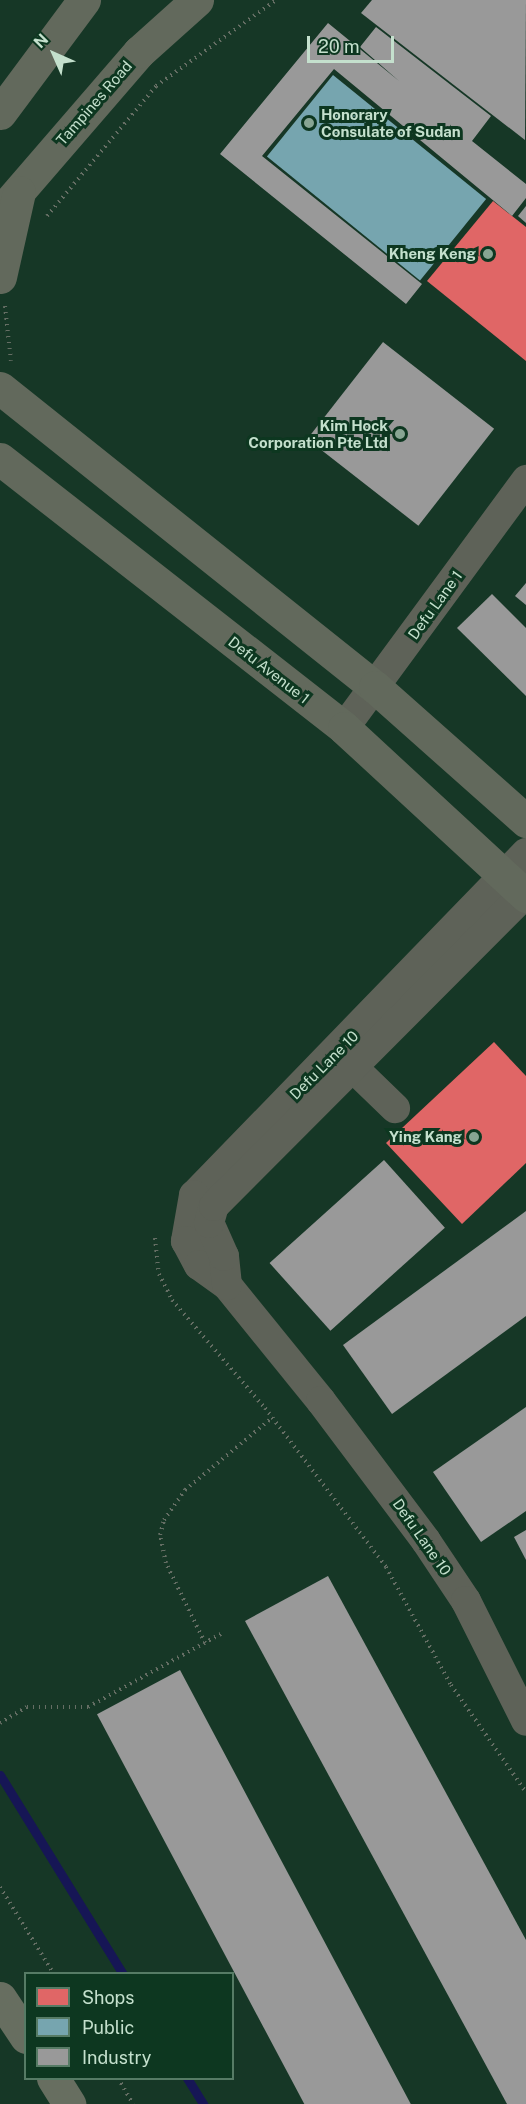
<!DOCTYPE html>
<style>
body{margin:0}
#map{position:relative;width:526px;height:2104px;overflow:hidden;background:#163726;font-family:"Public Sans",sans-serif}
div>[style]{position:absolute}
.shops>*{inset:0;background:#e06666}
.public>*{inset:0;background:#76a5af;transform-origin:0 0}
.industry>*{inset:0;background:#999;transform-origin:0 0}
.stream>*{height:9px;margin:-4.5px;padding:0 4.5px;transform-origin:4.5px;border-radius:4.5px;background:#161655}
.path>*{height:4px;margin-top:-2px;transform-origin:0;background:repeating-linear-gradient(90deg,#656e64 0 1.5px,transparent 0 6px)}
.minor>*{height:30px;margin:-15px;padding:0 15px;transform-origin:15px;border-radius:15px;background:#5e6258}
.major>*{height:33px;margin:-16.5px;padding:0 16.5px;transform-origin:16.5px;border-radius:16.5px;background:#62695c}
.highway>*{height:33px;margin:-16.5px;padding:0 16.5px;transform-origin:16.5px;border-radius:16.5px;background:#676e60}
.dots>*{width:16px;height:16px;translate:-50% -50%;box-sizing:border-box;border:3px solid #0d3720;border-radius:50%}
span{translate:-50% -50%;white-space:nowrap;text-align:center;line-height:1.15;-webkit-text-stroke:6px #0d3720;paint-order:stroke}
.street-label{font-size:15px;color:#c4e0cd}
.poi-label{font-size:15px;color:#c4e0cd;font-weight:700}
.left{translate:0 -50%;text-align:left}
.right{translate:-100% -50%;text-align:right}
.legend{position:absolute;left:24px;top:1972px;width:210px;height:108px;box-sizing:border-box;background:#0d3720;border:2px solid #567b65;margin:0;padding:8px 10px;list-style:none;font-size:18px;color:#c4e0cd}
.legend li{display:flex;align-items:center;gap:12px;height:30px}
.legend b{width:30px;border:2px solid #567b65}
.north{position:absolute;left:24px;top:24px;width:60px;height:60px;-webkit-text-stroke:4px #0d3720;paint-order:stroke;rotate:315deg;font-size:16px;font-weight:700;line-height:24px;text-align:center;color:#c4e0cd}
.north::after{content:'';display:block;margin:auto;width:21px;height:27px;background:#c4e0cd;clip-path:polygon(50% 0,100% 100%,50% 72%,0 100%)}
.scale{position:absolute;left:307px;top:36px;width:87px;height:27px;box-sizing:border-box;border:3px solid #c4e0cd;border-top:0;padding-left:8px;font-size:18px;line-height:21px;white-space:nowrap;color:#c4e0cd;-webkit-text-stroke:4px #0d3720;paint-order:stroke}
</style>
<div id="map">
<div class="shops">
<i style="clip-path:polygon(493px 201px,526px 227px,526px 361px,427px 281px)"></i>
<i style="clip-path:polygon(494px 1042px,526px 1076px,526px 1163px,462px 1224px,386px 1143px)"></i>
</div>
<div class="public">
<i style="left:333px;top:75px;width:197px;height:105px;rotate:39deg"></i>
</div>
<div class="industry">
<i style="clip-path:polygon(372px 0,526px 0,525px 140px,361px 13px)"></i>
<i style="clip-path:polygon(328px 23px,399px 81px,360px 47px,376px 27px,491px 116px,472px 141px,526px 184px,526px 198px,512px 216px,334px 69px,262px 156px,422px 284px,406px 304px,220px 154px)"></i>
<i style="clip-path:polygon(526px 206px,526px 223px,518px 216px)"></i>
<i style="left:383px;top:342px;width:141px;height:123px;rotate:38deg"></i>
<i style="clip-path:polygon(526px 583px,526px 605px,515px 596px)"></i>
<i style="clip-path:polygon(492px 594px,526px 628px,526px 696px,457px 628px)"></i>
<i style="left:384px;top:1160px;width:91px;height:154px;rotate:48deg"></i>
<i style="clip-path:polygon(526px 1211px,526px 1316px,392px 1414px,343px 1345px)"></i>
<i style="clip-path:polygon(526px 1407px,526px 1511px,481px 1542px,433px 1472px)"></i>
<i style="clip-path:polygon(526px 1530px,526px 1560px,514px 1537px)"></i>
<i style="clip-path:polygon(328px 1576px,526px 1940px,526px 2104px,507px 2104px,245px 1621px)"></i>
<i style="left:180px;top:1670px;width:494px;height:94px;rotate:62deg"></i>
</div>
<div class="stream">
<i style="left:0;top:1775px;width:234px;rotate:58.3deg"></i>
<i style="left:187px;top:2078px;width:31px;rotate:58deg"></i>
</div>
<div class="path">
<i style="left:47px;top:216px;width:170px;rotate:-50deg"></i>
<i style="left:156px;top:86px;width:148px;rotate:-35.6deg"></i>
<i style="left:5px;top:306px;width:55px;rotate:83.8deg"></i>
<i style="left:155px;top:1238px;width:36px;rotate:84deg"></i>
<i style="left:159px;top:1274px;width:29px;rotate:63deg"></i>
<i style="left:172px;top:1300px;width:143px;rotate:49.3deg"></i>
<i style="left:265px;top:1408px;width:200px;rotate:52.7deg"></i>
<i style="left:386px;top:1567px;width:135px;rotate:61.2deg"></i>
<i style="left:451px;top:1685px;width:131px;rotate:55deg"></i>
<i style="left:205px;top:1643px;width:89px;rotate:-116deg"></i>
<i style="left:166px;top:1563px;width:29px;rotate:-102deg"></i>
<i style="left:160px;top:1535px;width:16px;rotate:-75deg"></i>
<i style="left:164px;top:1520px;width:37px;rotate:-55deg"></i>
<i style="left:185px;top:1490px;width:114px;rotate:-39.7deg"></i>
<i style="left:0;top:1723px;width:31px;rotate:-31deg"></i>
<i style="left:27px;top:1707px;width:61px"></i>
<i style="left:88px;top:1707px;width:152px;rotate:-28.8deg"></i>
<i style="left:0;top:1887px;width:102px;rotate:58.2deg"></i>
<i style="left:118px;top:2078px;width:30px;rotate:60deg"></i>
</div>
<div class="minor">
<i style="left:344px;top:728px;width:308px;rotate:-53.7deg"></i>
<i style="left:526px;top:853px;width:477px;rotate:134.1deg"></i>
<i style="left:194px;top:1195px;width:47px;rotate:99.9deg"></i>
<i style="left:186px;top:1241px;width:27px;rotate:62deg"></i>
<i style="left:199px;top:1265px;width:34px;rotate:36deg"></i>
<i style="left:227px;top:1285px;width:149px;rotate:51deg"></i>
<i style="left:321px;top:1401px;width:175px;rotate:53.1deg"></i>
<i style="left:426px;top:1541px;width:72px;rotate:56.3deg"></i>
<i style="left:466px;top:1601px;width:134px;rotate:63.4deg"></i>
<i style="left:339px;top:1054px;width:78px;rotate:44deg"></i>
<i style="left:227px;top:1285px;width:29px;rotate:-96deg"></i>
<i style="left:224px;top:1256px;width:36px;rotate:-114deg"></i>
<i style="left:209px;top:1223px;width:18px;rotate:-74deg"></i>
<i style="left:214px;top:1206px;width:442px;rotate:-45.1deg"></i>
</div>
<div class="major">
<i style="left:0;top:113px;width:141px;rotate:-53.4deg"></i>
<i style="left:0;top:213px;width:213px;rotate:-49.2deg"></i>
<i style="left:139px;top:52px;width:78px;rotate:-41.9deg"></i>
<i style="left:0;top:277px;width:87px;rotate:-77.4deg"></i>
<i style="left:0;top:388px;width:480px;rotate:38.6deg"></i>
<i style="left:375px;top:687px;width:202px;rotate:41.6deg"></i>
<i style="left:0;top:459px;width:437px;rotate:38deg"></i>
<i style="left:344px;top:728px;width:248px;rotate:42.7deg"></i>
</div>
<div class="highway">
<i style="left:0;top:1998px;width:47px;rotate:56.3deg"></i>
<i style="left:53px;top:2078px;width:31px;rotate:58deg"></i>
</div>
<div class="dots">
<i style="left:309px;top:123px;background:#87a593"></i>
<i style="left:488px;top:254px;background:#87a593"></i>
<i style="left:400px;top:434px;background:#87a593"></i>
<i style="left:474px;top:1137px;background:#87a593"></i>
</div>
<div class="street-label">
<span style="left:94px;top:103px;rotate:-49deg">Tampines Road</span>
<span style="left:435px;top:605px;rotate:-54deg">Defu Lane 1</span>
<span style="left:269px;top:670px;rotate:38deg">Defu Avenue 1</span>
<span style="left:324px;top:1065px;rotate:-45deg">Defu Lane 10</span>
<span style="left:422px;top:1537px;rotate:55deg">Defu Lane 10</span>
</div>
<div class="poi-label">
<span class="left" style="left:321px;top:123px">Honorary<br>Consulate of Sudan</span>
<span class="right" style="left:476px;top:254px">Kheng Keng</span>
<span class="right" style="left:388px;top:434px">Kim Hock<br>Corporation Pte Ltd</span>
<span class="right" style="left:462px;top:1137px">Ying Kang</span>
</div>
<ul class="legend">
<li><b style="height:16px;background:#e06666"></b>Shops</li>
<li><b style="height:16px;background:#76a5af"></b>Public</li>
<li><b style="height:16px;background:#999"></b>Industry</li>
</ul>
<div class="north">N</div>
<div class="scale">20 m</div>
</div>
